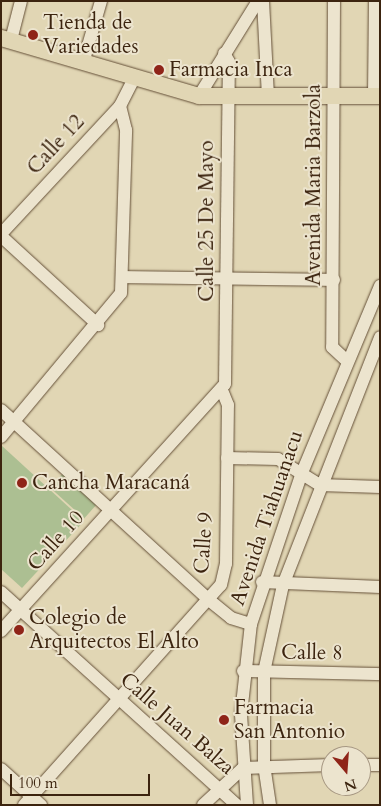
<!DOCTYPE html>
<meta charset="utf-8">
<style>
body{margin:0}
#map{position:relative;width:381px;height:806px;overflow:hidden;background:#e1d6b4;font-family:Cardo,serif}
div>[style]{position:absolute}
.green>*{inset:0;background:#acbf92;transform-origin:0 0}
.roads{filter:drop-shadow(0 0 1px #655038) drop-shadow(0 0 1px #655038)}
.minor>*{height:12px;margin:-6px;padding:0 6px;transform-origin:6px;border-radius:6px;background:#ece4ce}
.major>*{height:16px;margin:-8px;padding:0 8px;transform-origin:8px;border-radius:8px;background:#e1d6b4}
.dots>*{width:14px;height:14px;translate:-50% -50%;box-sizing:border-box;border:2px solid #ece4ce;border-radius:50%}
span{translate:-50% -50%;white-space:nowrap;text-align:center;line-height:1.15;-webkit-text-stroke:4px #ece4ce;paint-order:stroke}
.poi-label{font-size:21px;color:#3c240f}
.left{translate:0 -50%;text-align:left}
.street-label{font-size:21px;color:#3c240f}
.frame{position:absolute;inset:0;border:2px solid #3c240f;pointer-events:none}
.north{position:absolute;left:321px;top:746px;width:50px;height:50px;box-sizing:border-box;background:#ece4ce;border:1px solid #a69782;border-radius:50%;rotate:162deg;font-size:14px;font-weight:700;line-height:20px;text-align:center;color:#3c240f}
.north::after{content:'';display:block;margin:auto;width:18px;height:22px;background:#8f2418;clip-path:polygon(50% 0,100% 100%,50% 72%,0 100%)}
.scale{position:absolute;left:10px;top:774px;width:140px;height:22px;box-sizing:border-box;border:2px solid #3c240f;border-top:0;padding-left:6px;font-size:15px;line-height:18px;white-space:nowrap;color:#3c240f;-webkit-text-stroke:4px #ece4ce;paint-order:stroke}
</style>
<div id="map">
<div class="green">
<i style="clip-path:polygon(1px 445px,84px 521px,22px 588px,1px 569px)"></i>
<i style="left:64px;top:472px;width:46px;height:21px;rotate:42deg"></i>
</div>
<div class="roads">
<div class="minor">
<i style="left:263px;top:1px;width:96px;rotate:87deg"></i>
<i style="left:334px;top:1px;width:346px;rotate:90.3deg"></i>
<i style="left:332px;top:347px;width:21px;rotate:43deg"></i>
<i style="left:11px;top:40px;width:40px;rotate:-75.6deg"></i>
<i style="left:83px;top:63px;width:65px;rotate:-73.8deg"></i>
<i style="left:199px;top:96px;width:112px;rotate:-58.2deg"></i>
<i style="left:374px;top:96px;width:95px;rotate:-89.4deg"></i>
<i style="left:1px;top:234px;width:175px;rotate:-47.1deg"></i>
<i style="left:120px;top:106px;width:30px;rotate:-63deg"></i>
<i style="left:1px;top:236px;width:132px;rotate:42.5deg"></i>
<i style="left:124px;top:277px;width:210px;rotate:0.8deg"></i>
<i style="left:1px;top:410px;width:282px;rotate:42.4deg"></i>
<i style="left:209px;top:600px;width:28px;rotate:39deg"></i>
<i style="left:231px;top:618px;width:21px;rotate:17deg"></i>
<i style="left:1px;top:437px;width:187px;rotate:-50.2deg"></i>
<i style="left:121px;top:293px;width:163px;rotate:-88.2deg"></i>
<i style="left:126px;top:130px;width:25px;rotate:-104deg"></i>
<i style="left:227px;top:458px;width:51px;rotate:1.1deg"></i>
<i style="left:278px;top:459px;width:49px;rotate:31.8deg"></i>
<i style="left:320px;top:485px;width:60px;rotate:1.9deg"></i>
<i style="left:262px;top:582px;width:118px;rotate:2.4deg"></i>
<i style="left:1px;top:592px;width:318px;rotate:42.1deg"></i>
<i style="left:1px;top:631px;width:333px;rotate:-47.8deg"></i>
<i style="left:225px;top:384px;width:322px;rotate:-89.3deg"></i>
<i style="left:229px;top:62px;width:10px;rotate:-119deg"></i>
<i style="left:243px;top:671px;width:137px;rotate:1.3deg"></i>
<i style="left:361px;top:765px;width:19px"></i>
<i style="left:1px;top:769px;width:54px;rotate:42deg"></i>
<i style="left:24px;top:805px;width:295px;rotate:-48.2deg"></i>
<i style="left:221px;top:585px;width:22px;rotate:-77deg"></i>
<i style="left:226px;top:564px;width:159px;rotate:-89.3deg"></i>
<i style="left:228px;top:405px;width:16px;rotate:-112deg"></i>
<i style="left:203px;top:805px;width:54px;rotate:-42.8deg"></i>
<i style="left:243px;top:768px;width:88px;rotate:-2deg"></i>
<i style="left:247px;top:805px;width:91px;rotate:-93.8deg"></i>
<i style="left:241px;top:714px;width:91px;rotate:-83.7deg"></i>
<i style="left:251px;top:624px;width:157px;rotate:-71.4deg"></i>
<i style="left:301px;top:475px;width:205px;rotate:-67.3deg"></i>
<i style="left:270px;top:805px;width:40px;rotate:-98.5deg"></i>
<i style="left:264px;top:765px;width:93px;rotate:-90deg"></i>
<i style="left:264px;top:672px;width:89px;rotate:-77.7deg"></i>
<i style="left:283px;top:585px;width:266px;rotate:-68.6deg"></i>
</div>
<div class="major">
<i style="left:1px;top:38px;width:206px;rotate:16.3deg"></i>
<i style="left:199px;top:96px;width:181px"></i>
</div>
</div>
<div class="dots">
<i style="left:33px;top:35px;background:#8f2418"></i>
<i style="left:159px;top:70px;background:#8f2418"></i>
<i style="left:22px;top:483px;background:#8f2418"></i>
<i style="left:19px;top:630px;background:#8f2418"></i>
<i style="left:224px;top:720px;background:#8f2418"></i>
</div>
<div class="poi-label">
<span class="left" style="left:43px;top:35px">Tienda de<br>Variedades</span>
<span class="left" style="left:169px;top:70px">Farmacia Inca</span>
<span class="left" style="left:32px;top:483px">Cancha Maracaná</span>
<span class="left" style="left:29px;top:630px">Colegio de<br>Arquitectos El Alto</span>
<span class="left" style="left:234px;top:720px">Farmacia<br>San Antonio</span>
</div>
<div class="street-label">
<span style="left:56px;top:145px;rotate:-47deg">Calle 12</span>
<span style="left:314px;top:185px;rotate:-90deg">Avenida Maria Barzola</span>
<span style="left:207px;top:221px;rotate:-90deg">Calle 25 De Mayo</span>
<span style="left:267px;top:518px;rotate:-71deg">Avenida Tiahuanacu</span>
<span style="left:56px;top:541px;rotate:-48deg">Calle 10</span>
<span style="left:204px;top:543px;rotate:-86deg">Calle 9</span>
<span style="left:312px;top:653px;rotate:1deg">Calle 8</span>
<span style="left:177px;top:724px;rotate:41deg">Calle Juan Balza</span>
</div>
<div class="frame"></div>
<div class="north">N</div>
<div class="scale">100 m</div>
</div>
